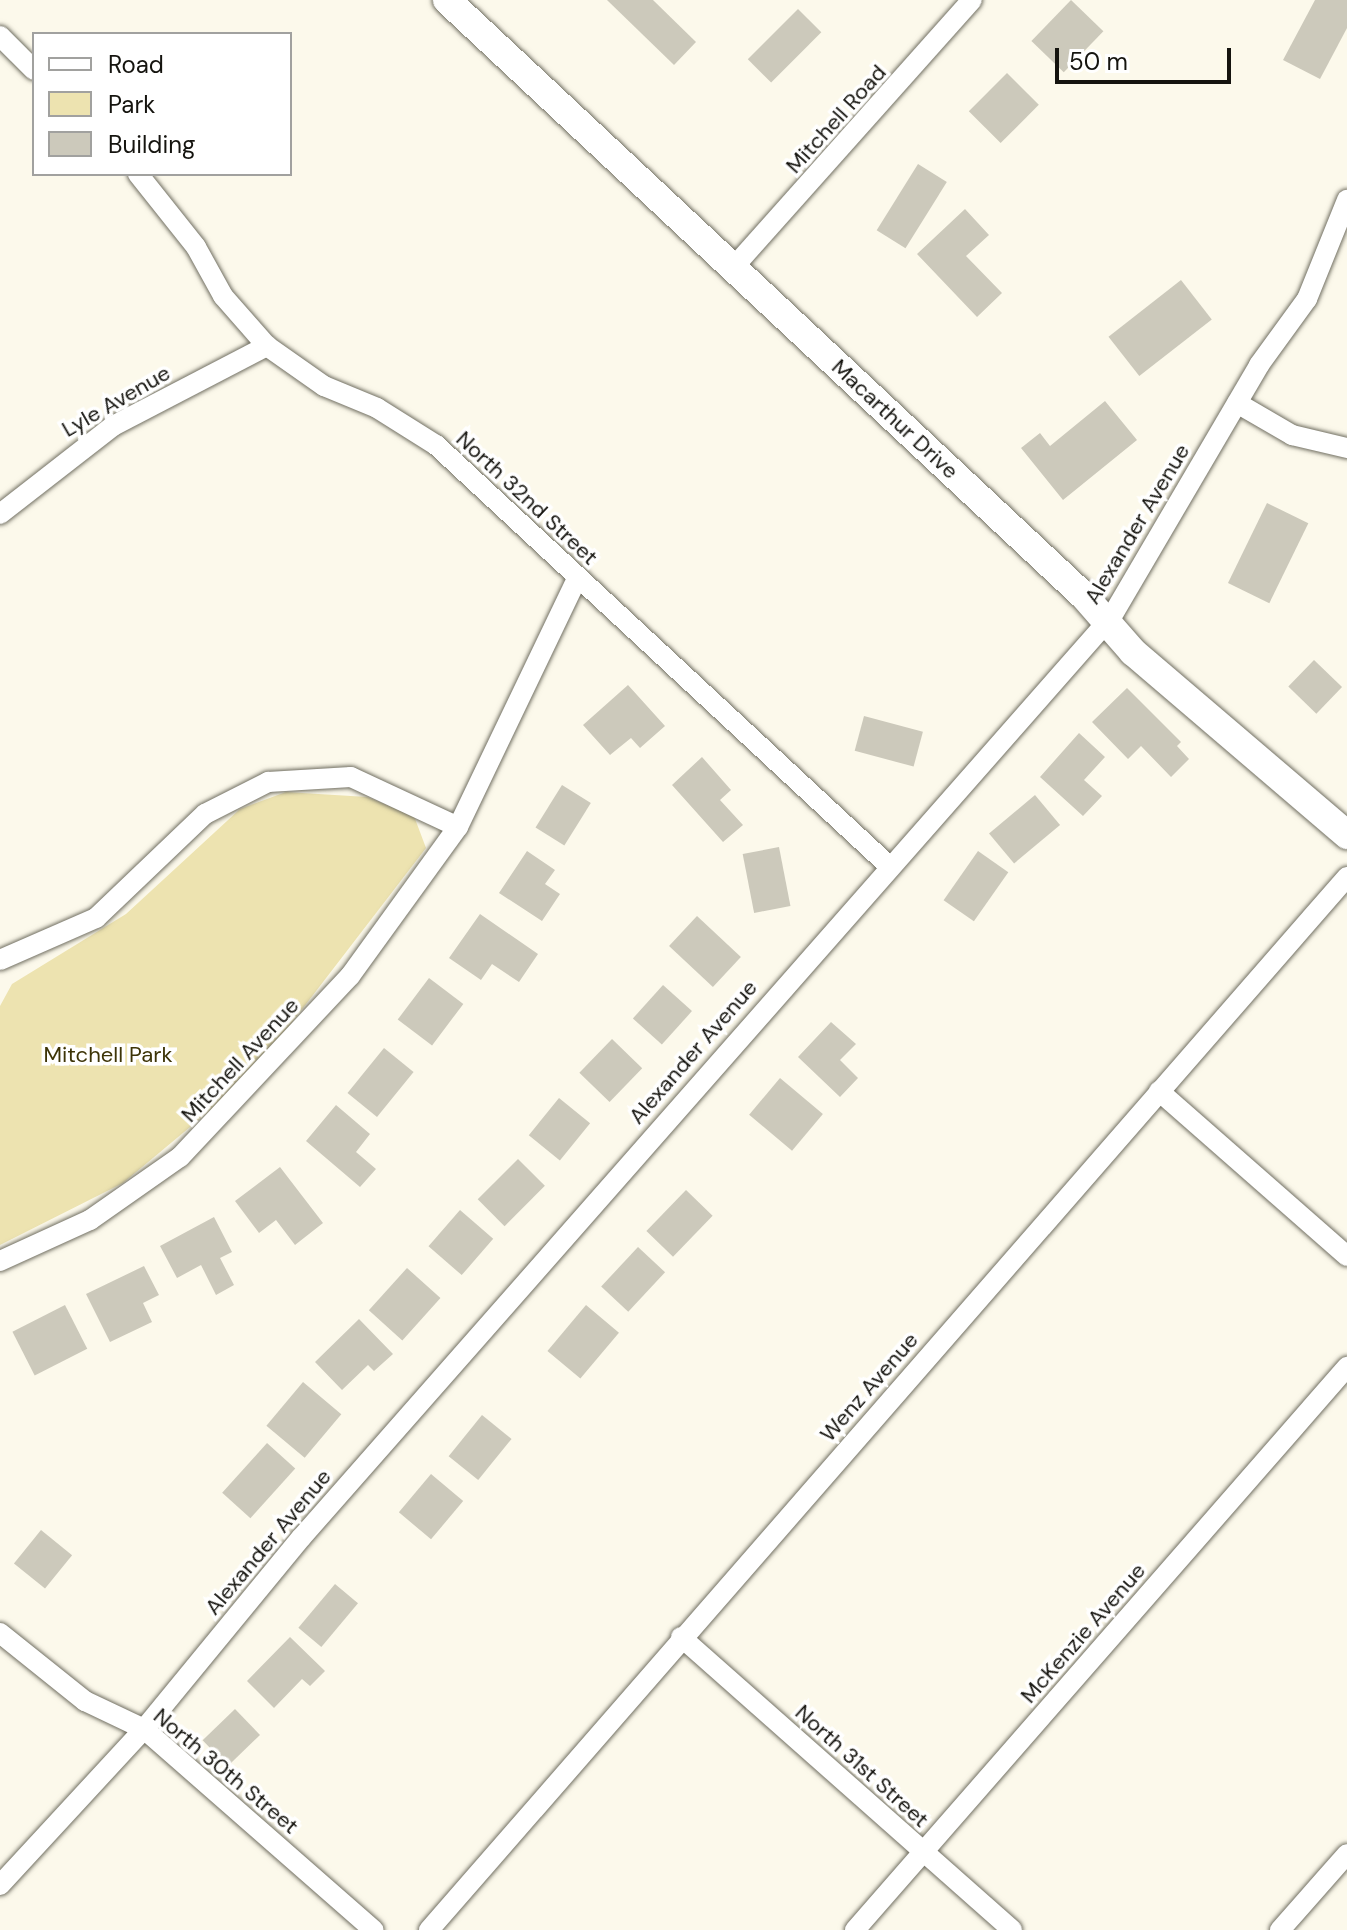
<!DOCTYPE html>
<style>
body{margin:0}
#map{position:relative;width:1347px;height:1930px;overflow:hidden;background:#fcf9eb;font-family:"DM Sans",sans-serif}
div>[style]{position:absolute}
.green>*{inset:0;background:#ede3b0}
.building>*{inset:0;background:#ccc9bb;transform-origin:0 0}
.roads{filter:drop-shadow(0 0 2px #716f62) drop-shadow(0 0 2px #716f62)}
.street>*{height:20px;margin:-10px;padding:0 10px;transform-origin:10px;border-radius:10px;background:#fff}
.secondary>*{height:28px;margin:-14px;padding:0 14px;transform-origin:14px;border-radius:14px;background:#fff}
span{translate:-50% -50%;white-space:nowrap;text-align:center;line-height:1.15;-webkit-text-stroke:7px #fff;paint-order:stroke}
.street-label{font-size:22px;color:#15140f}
.park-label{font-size:22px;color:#3d3407}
.legend{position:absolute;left:32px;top:32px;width:260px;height:144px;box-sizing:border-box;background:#fff;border:2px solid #a1a19f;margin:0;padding:10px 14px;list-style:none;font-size:24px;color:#15140f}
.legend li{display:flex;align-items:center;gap:16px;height:40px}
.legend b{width:40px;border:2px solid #a1a19f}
.scale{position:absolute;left:1055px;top:48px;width:176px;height:36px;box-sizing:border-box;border:4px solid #15140f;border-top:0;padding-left:10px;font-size:24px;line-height:28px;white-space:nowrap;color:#15140f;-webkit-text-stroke:6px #fff;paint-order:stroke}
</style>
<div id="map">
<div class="green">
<i style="clip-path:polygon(286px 792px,367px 797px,414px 816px,426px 848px,250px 1077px,123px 1183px,0 1245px,0 1006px,12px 984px,126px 914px,240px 809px)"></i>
</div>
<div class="building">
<i style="clip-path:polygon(607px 0,653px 0,696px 42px,674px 65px)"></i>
<i style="left:1071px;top:0;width:45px;height:57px;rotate:44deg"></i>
<i style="clip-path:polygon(1315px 0,1347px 0,1347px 28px,1320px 79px,1283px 60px)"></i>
<i style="left:798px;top:9px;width:33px;height:71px;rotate:45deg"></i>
<i style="left:1007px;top:73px;width:45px;height:54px;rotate:45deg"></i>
<i style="left:918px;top:164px;width:34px;height:78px;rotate:32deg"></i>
<i style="clip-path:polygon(965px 209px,989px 235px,966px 256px,1002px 293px,977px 317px,917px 254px)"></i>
<i style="left:1181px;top:280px;width:50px;height:92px;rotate:52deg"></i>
<i style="clip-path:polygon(1105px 401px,1137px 440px,1063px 500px,1021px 448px,1040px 433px,1050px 446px)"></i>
<i style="left:1267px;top:503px;width:46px;height:89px;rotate:26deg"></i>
<i style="left:1314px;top:660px;width:39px;height:37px;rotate:44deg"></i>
<i style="clip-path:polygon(628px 685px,665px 726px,640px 748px,631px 738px,610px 755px,583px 725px)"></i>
<i style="clip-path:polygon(1127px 688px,1181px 742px,1177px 746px,1189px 759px,1171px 777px,1141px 746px,1128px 759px,1092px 722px)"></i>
<i style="left:864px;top:716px;width:61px;height:36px;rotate:15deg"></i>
<i style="clip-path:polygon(1079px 733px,1105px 757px,1084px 780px,1102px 796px,1083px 816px,1040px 777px)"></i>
<i style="clip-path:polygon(702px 757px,731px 790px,720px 800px,743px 825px,723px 842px,672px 785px)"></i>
<i style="left:562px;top:785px;width:34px;height:50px;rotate:32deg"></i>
<i style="left:1035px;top:795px;width:39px;height:60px;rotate:50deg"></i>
<i style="left:779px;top:847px;width:60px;height:37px;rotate:79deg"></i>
<i style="clip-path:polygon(527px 851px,555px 870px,545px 884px,560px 894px,542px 921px,499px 893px)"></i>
<i style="left:978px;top:851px;width:37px;height:60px;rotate:35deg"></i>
<i style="clip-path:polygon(480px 914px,538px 954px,519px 982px,492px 964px,481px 980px,449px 958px)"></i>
<i style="left:697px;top:916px;width:60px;height:41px;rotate:43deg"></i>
<i style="left:429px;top:978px;width:43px;height:52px;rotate:37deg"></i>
<i style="left:663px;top:985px;width:39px;height:45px;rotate:42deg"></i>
<i style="clip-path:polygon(831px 1022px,856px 1044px,840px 1060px,858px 1078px,840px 1097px,798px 1057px)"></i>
<i style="left:612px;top:1039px;width:42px;height:47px;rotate:44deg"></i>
<i style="left:384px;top:1048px;width:38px;height:58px;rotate:39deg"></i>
<i style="left:780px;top:1078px;width:56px;height:48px;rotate:40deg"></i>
<i style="left:559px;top:1098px;width:40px;height:48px;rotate:39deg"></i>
<i style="clip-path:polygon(336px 1105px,370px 1134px,356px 1152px,376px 1169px,360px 1187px,306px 1141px)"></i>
<i style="left:518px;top:1159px;width:38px;height:57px;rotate:45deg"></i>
<i style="clip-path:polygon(280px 1167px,323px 1223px,295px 1245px,276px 1220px,259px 1233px,235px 1201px)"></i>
<i style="left:686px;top:1190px;width:37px;height:57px;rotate:44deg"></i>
<i style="left:460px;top:1210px;width:44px;height:48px;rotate:41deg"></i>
<i style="clip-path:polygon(214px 1217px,232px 1252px,220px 1258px,234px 1285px,216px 1295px,201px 1265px,177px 1278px,160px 1246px)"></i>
<i style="left:638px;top:1247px;width:37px;height:54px;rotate:43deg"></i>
<i style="clip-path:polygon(144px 1266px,159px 1295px,143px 1303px,152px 1322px,110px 1342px,86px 1294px)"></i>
<i style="left:407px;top:1268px;width:45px;height:57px;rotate:42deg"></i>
<i style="left:65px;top:1305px;width:49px;height:59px;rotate:63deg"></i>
<i style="left:586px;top:1305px;width:43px;height:60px;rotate:40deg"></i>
<i style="clip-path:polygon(359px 1319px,393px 1354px,374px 1371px,368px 1365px,342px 1390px,315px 1362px)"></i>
<i style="left:303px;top:1382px;width:50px;height:57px;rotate:40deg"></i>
<i style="left:482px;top:1415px;width:38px;height:53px;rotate:39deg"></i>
<i style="left:267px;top:1443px;width:38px;height:67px;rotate:42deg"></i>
<i style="left:431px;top:1474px;width:42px;height:50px;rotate:40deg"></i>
<i style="left:41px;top:1530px;width:40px;height:43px;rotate:39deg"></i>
<i style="left:335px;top:1584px;width:30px;height:57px;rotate:40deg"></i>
<i style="clip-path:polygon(290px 1637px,325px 1671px,310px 1686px,302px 1679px,274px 1708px,247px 1681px)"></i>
<i style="left:235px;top:1709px;width:36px;height:45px;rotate:46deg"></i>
</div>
<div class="roads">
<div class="street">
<i style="left:0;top:36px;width:48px;rotate:45deg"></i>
<i style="left:138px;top:174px;width:93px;rotate:51.5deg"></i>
<i style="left:196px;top:247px;width:56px;rotate:61.1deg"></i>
<i style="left:223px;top:296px;width:67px;rotate:48.7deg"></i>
<i style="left:267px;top:346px;width:70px;rotate:35.1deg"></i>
<i style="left:324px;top:386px;width:57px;rotate:22.5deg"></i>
<i style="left:377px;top:408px;width:70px;rotate:32.1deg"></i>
<i style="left:436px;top:445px;width:618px;rotate:42.9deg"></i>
<i style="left:733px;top:268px;width:359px;rotate:-48.3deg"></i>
<i style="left:1237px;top:403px;width:64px;rotate:30.2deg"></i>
<i style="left:1292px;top:435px;width:57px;rotate:13.3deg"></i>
<i style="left:0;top:514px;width:143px;rotate:-37.9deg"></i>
<i style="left:113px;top:426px;width:174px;rotate:-27.5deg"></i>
<i style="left:0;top:960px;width:105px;rotate:-23.6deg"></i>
<i style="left:96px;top:918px;width:151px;rotate:-43.7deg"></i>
<i style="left:205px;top:814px;width:71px;rotate:-26.9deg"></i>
<i style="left:268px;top:782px;width:83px;rotate:-3.4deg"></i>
<i style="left:351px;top:777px;width:118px;rotate:25deg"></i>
<i style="left:1159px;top:1091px;width:250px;rotate:41.3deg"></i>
<i style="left:0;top:1261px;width:99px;rotate:-24.5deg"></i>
<i style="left:90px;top:1220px;width:110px;rotate:-35deg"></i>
<i style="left:180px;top:1157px;width:248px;rotate:-46.8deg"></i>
<i style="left:350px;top:976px;width:184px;rotate:-54.1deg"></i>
<i style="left:458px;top:827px;width:275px;rotate:-64.4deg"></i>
<i style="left:0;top:1633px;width:109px;rotate:38.7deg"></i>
<i style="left:85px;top:1701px;width:65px;rotate:25.4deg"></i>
<i style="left:144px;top:1729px;width:305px;rotate:41.2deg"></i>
<i style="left:681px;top:1637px;width:442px;rotate:41.5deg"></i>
<i style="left:0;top:1885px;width:212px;rotate:-47.3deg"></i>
<i style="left:144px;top:1729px;width:247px;rotate:-50.6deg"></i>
<i style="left:301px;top:1538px;width:1228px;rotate:-48.66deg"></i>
<i style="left:1112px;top:616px;width:291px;rotate:-59.6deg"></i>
<i style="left:1259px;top:365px;width:82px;rotate:-54deg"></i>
<i style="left:1307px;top:299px;width:107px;rotate:-68deg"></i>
<i style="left:429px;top:1930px;width:1397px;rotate:-48.92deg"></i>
<i style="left:855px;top:1930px;width:748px;rotate:-48.85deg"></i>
<i style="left:1280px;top:1930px;width:101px;rotate:-48.6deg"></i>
</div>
<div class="secondary">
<i style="left:447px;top:0;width:874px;rotate:43.1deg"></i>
<i style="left:1085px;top:597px;width:73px;rotate:48.9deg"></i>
<i style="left:1133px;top:652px;width:282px;rotate:40.5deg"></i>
</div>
</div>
<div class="street-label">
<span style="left:836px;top:119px;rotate:-48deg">Mitchell Road</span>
<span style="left:116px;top:401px;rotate:-30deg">Lyle Avenue</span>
<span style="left:895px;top:419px;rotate:43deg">Macarthur Drive</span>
<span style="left:527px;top:498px;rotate:43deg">North 32nd Street</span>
<span style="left:1137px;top:524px;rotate:-59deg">Alexander Avenue</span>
<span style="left:693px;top:1052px;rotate:-49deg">Alexander Avenue</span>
<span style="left:240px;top:1060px;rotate:-47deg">Mitchell Avenue</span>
<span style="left:869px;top:1387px;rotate:-49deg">Wenz Avenue</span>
<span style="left:268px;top:1542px;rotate:-50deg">Alexander Avenue</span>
<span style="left:1083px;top:1633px;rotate:-49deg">McKenzie Avenue</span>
<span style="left:862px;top:1766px;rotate:42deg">North 31st Street</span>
<span style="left:226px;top:1771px;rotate:40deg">North 30th Street</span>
</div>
<div class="park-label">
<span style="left:108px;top:1055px">Mitchell Park</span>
</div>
<ul class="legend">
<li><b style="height:10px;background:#fff"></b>Road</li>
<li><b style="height:22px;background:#ede3b0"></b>Park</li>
<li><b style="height:22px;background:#ccc9bb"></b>Building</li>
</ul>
<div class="scale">50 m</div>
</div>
